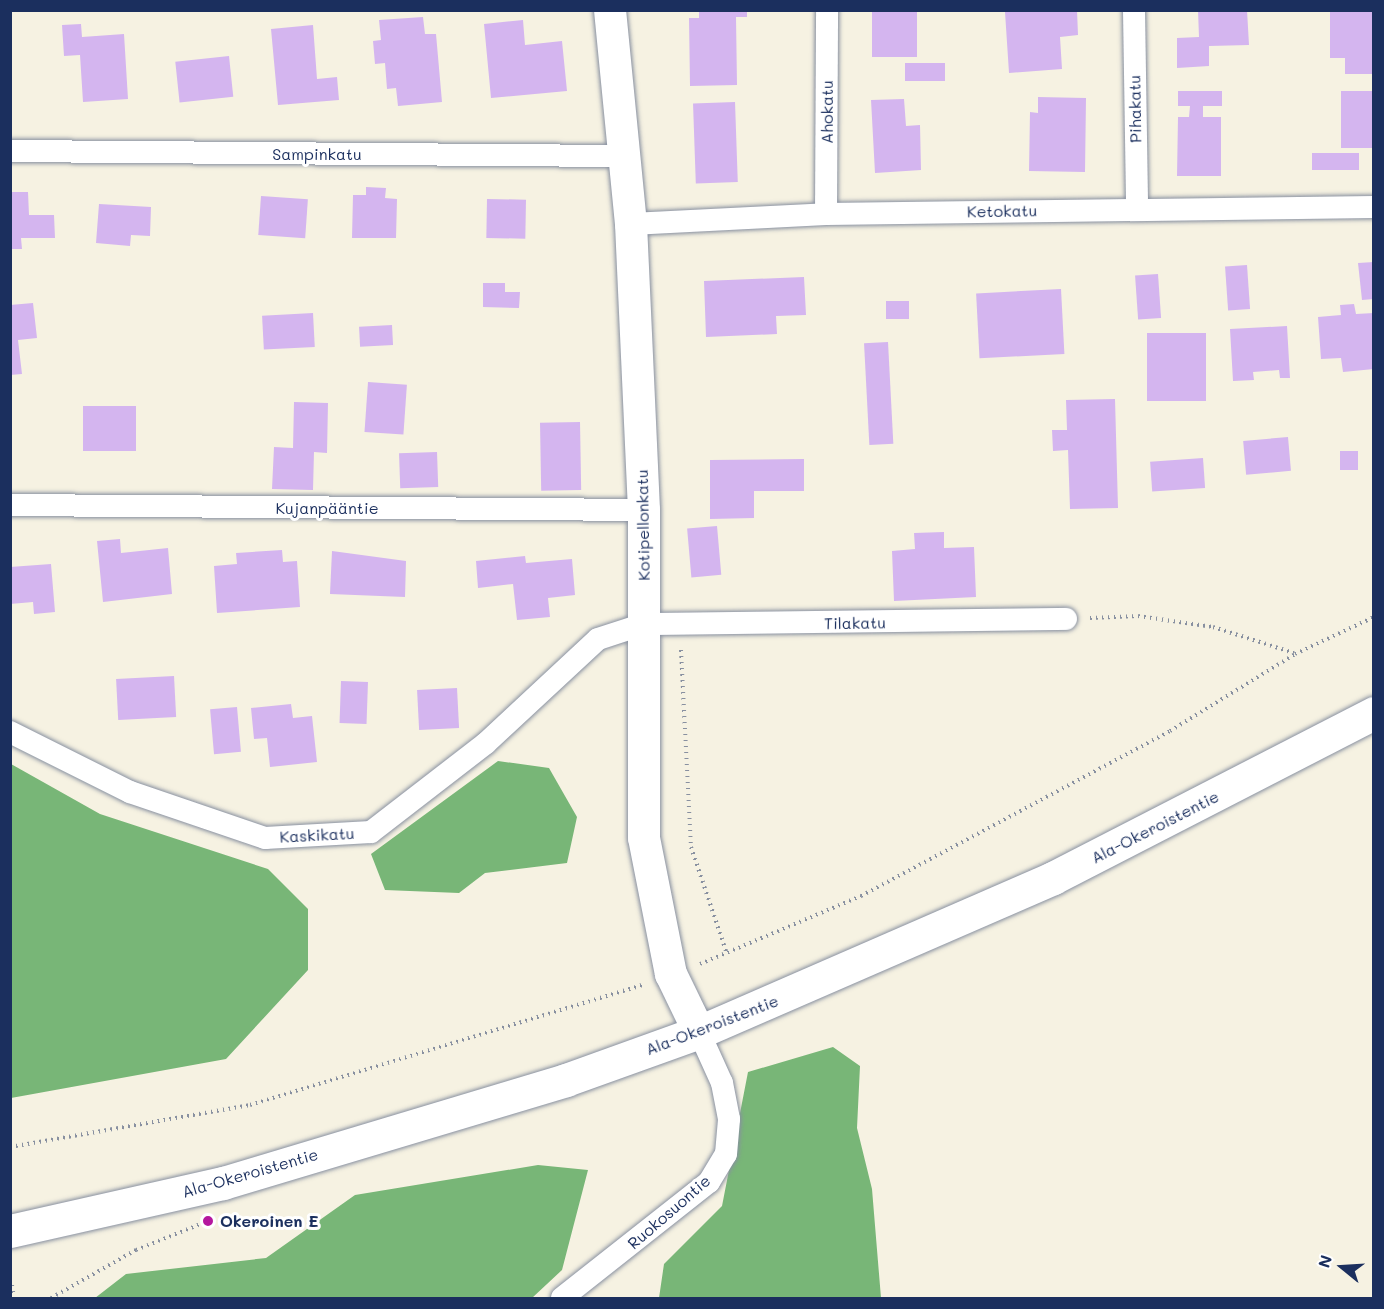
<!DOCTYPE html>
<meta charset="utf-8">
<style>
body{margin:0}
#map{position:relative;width:1384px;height:1309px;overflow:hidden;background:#f6f2e2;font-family:Mali,sans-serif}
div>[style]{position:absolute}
.forest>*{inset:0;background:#78b677}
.building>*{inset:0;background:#d4b5ef;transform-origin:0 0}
.path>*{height:4px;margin-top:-2px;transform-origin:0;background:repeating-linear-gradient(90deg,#8890a0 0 1.5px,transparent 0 6px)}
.roads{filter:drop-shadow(0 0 2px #8890a0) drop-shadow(0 0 2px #8890a0)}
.street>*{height:22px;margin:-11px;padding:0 11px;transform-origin:11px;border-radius:11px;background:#fff}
.secondary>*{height:32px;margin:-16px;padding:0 16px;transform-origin:16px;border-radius:16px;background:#fff}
.primary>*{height:33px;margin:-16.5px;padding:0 16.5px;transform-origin:16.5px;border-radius:16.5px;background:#fff}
.dots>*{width:16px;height:16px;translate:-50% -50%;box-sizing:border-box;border:3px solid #fff;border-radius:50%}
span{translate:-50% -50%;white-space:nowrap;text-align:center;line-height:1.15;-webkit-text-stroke:6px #fff;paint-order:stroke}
.street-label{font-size:16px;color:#1b2f5e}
.poi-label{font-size:16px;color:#1b2f5e;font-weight:700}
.left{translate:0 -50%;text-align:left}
.frame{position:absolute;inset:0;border:12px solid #1b2f5e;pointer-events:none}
.north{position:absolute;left:1312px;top:1237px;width:60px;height:60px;-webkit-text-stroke:4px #fff;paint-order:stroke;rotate:288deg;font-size:16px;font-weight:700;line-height:24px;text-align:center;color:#1b2f5e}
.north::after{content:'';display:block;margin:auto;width:21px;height:27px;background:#1b2f5e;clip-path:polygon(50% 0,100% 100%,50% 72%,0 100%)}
</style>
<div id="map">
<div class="forest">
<i style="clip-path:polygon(498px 761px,549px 768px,577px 817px,567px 863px,485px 873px,459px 893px,385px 890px,371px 854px)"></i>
<i style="clip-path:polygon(11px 764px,100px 814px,268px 869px,308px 909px,308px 970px,226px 1059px,11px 1098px)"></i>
<i style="clip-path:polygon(833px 1047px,860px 1066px,857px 1128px,872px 1189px,881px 1298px,659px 1298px,664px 1264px,722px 1206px,748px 1072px)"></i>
<i style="clip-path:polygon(538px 1165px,588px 1170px,562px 1270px,532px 1298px,95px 1298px,126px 1274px,266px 1258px,355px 1195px)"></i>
</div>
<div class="building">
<i style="clip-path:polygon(699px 10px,747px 10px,747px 17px,736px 17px,737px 85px,690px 86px,689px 18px,699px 18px)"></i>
<i style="left:872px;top:10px;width:45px;height:47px"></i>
<i style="clip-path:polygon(1029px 10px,1077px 10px,1078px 35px,1060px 37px,1062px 69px,1009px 73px,1005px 12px)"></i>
<i style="clip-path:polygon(1198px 10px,1247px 10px,1249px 45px,1209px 46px,1209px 66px,1177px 68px,1177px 38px,1199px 37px)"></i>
<i style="clip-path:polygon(1330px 10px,1374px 10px,1374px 74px,1345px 74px,1345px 58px,1330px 58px)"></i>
<i style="clip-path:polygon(423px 17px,425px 34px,436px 34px,442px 102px,398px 106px,396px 88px,387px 89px,385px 63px,375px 64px,373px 41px,381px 40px,379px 20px)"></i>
<i style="clip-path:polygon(523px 20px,525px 45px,562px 41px,567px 91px,491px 98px,484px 24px)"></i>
<i style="clip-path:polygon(81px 24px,82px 37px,124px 34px,128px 99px,83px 102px,80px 55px,64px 56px,62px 25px)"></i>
<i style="clip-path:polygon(313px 25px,317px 79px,337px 77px,339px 100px,278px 105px,271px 29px)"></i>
<i style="left:229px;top:56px;width:41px;height:54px;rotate:84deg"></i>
<i style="left:945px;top:63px;width:18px;height:40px;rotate:90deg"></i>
<i style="clip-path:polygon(1178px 91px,1222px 91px,1222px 106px,1203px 106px,1203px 117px,1221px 117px,1221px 176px,1177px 176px,1178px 117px,1189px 117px,1190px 106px,1178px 106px)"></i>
<i style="left:1341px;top:91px;width:33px;height:57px"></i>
<i style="clip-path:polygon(1038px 97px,1086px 98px,1085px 172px,1029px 171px,1030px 112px,1038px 113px)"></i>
<i style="clip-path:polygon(904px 99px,906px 126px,920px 125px,921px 170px,875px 173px,871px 100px)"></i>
<i style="left:735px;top:102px;width:80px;height:42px;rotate:88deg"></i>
<i style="left:1312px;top:153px;width:47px;height:17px"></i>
<i style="clip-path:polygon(366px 187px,386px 188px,385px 198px,397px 199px,396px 238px,352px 238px,353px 195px,366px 195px)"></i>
<i style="clip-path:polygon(10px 192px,28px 192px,29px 215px,54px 215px,55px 238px,21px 238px,22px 249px,10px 249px)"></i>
<i style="left:261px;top:196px;width:47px;height:39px;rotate:4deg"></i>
<i style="left:487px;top:199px;width:39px;height:39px;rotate:1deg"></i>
<i style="clip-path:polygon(99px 204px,151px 207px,150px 236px,131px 235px,130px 246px,96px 243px)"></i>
<i style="clip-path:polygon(1374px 262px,1374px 299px,1362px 300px,1358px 263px)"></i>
<i style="left:1247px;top:265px;width:44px;height:22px;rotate:86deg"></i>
<i style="left:1158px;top:274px;width:44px;height:23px;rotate:86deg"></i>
<i style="clip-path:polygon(804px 277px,806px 315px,776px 316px,777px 334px,706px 337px,704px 281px)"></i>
<i style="clip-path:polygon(483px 283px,505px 283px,505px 292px,520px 292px,519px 308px,483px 307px)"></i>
<i style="left:1061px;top:289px;width:65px;height:85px;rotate:87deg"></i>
<i style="left:909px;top:301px;width:18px;height:23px;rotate:90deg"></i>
<i style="clip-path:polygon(33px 303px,37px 338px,18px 340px,22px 374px,10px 375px,10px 305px)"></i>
<i style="clip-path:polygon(1354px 304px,1356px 314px,1374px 313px,1374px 369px,1343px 372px,1341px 358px,1321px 359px,1318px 317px,1341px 315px,1340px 305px)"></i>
<i style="left:313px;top:313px;width:34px;height:51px;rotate:87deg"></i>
<i style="left:392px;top:325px;width:20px;height:33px;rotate:87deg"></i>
<i style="clip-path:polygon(1287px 326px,1290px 378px,1280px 378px,1279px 370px,1253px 372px,1254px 380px,1233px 381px,1230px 329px)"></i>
<i style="left:1206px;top:333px;width:68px;height:59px;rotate:90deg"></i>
<i style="left:888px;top:342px;width:102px;height:24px;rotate:87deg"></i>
<i style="left:368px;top:382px;width:39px;height:50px;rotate:4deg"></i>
<i style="clip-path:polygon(1115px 399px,1118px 508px,1070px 509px,1068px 450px,1053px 451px,1052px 430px,1067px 430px,1066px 400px)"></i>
<i style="clip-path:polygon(294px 402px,328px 403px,327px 453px,314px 452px,313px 490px,272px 489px,274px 447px,293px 448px)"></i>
<i style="left:83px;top:406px;width:53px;height:45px"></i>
<i style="left:580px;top:422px;width:68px;height:40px;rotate:89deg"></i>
<i style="left:1288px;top:437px;width:34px;height:45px;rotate:85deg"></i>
<i style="left:1340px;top:451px;width:18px;height:19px"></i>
<i style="left:437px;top:452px;width:35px;height:38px;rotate:88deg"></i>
<i style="left:1203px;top:458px;width:30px;height:53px;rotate:86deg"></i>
<i style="clip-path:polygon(804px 459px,804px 491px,754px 491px,754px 518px,710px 519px,710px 460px)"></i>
<i style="left:717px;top:526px;width:49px;height:30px;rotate:85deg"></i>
<i style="clip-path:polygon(944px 532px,944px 548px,974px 547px,976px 597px,894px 601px,892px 551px,915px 549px,914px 533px)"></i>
<i style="clip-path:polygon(120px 539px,121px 553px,168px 548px,172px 594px,103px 602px,97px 541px)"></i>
<i style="clip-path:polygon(282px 550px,283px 562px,297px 561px,300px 607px,217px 613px,214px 566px,237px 564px,236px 553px)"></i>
<i style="clip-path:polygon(332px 551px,406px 561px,405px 597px,330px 594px)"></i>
<i style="clip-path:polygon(525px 556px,526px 563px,572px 559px,575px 595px,548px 598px,550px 617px,517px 620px,513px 584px,478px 588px,476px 561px)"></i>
<i style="clip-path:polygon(51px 564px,55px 612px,34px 614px,33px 602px,10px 604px,10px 567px)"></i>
<i style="left:174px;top:676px;width:41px;height:58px;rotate:87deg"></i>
<i style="left:341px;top:681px;width:27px;height:42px;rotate:2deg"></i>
<i style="left:457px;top:688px;width:40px;height:40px;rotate:87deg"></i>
<i style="clip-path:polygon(291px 704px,293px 718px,312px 716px,317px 762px,270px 767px,267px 738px,254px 739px,251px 708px)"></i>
<i style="left:237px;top:707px;width:45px;height:27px;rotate:85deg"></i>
</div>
<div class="path">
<i style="left:1090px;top:618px;width:48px;rotate:-2.4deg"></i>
<i style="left:1138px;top:616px;width:76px;rotate:8.3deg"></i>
<i style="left:1213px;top:627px;width:85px;rotate:17.8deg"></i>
<i style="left:681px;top:650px;width:197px;rotate:87.1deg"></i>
<i style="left:691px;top:847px;width:113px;rotate:71.4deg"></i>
<i style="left:700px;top:964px;width:175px;rotate:-22.9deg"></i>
<i style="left:861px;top:896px;width:350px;rotate:-28.1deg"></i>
<i style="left:1170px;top:731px;width:147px;rotate:-31.6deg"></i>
<i style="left:1295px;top:654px;width:87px;rotate:-25.1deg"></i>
<i style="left:10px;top:1147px;width:244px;rotate:-9.9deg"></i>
<i style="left:250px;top:1105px;width:413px;rotate:-17deg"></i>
<i style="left:12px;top:1285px;width:13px;rotate:81deg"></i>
<i style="left:51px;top:1298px;width:98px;rotate:-29.5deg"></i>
<i style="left:136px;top:1250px;width:78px;rotate:-21.9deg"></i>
</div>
<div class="roads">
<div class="street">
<i style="left:1134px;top:10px;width:198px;rotate:89.1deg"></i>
<i style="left:10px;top:151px;width:613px;rotate:0.47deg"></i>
<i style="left:826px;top:214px;width:204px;rotate:-89.7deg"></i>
<i style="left:631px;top:224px;width:195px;rotate:-2.9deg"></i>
<i style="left:826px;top:214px;width:548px;rotate:-0.73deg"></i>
<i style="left:10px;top:505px;width:634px;rotate:0.45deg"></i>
<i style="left:10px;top:732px;width:134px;rotate:26.6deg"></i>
<i style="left:130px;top:792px;width:143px;rotate:18.8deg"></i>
<i style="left:265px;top:838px;width:106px;rotate:-3.2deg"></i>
<i style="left:371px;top:832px;width:144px;rotate:-37.7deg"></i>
<i style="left:485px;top:744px;width:154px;rotate:-42.9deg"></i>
<i style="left:598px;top:639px;width:48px;rotate:-18.1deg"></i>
<i style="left:644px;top:624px;width:422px;rotate:-0.7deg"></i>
<i style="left:562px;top:1298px;width:187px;rotate:-38.3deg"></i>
<i style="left:709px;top:1182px;width:33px;rotate:-59deg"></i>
<i style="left:726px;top:1154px;width:35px;rotate:-85deg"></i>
<i style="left:729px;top:1119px;width:37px;rotate:-101deg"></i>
<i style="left:722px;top:1083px;width:56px;rotate:-114.3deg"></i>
</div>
<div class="secondary">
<i style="left:610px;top:10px;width:215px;rotate:84.4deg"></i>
<i style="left:631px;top:224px;width:286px;rotate:87.4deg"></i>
<i style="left:644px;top:510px;width:328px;rotate:90deg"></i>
<i style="left:644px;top:838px;width:139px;rotate:78.8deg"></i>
<i style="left:671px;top:974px;width:64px;rotate:64.2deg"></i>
</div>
<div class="primary">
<i style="left:10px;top:1231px;width:218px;rotate:-12.7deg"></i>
<i style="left:223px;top:1183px;width:358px;rotate:-16.7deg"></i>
<i style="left:566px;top:1080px;width:141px;rotate:-19.8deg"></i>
<i style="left:699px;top:1032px;width:386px;rotate:-23.5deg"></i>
<i style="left:1053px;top:878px;width:361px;rotate:-27.2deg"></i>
</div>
</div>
<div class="dots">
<i style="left:208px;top:1221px;background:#b5179e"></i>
</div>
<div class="street-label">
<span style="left:1135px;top:109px;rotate:-91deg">Pihakatu</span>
<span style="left:827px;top:112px;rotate:-90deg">Ahokatu</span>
<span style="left:317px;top:154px">Sampinkatu</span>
<span style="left:1002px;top:211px;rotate:-1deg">Ketokatu</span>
<span style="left:327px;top:508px">Kujanpääntie</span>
<span style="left:643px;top:525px;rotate:-91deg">Kotipellonkatu</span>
<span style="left:855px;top:623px;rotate:-1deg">Tilakatu</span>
<span style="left:1155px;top:827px;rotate:-27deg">Ala-Okeroistentie</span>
<span style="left:317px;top:835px;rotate:-3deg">Kaskikatu</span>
<span style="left:712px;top:1025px;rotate:-21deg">Ala-Okeroistentie</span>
<span style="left:250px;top:1173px;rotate:-16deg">Ala-Okeroistentie</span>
<span style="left:669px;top:1212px;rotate:-41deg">Ruokosuontie</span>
</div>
<div class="poi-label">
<span class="left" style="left:220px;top:1221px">Okeroinen E</span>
</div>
<div class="frame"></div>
<div class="north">N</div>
</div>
